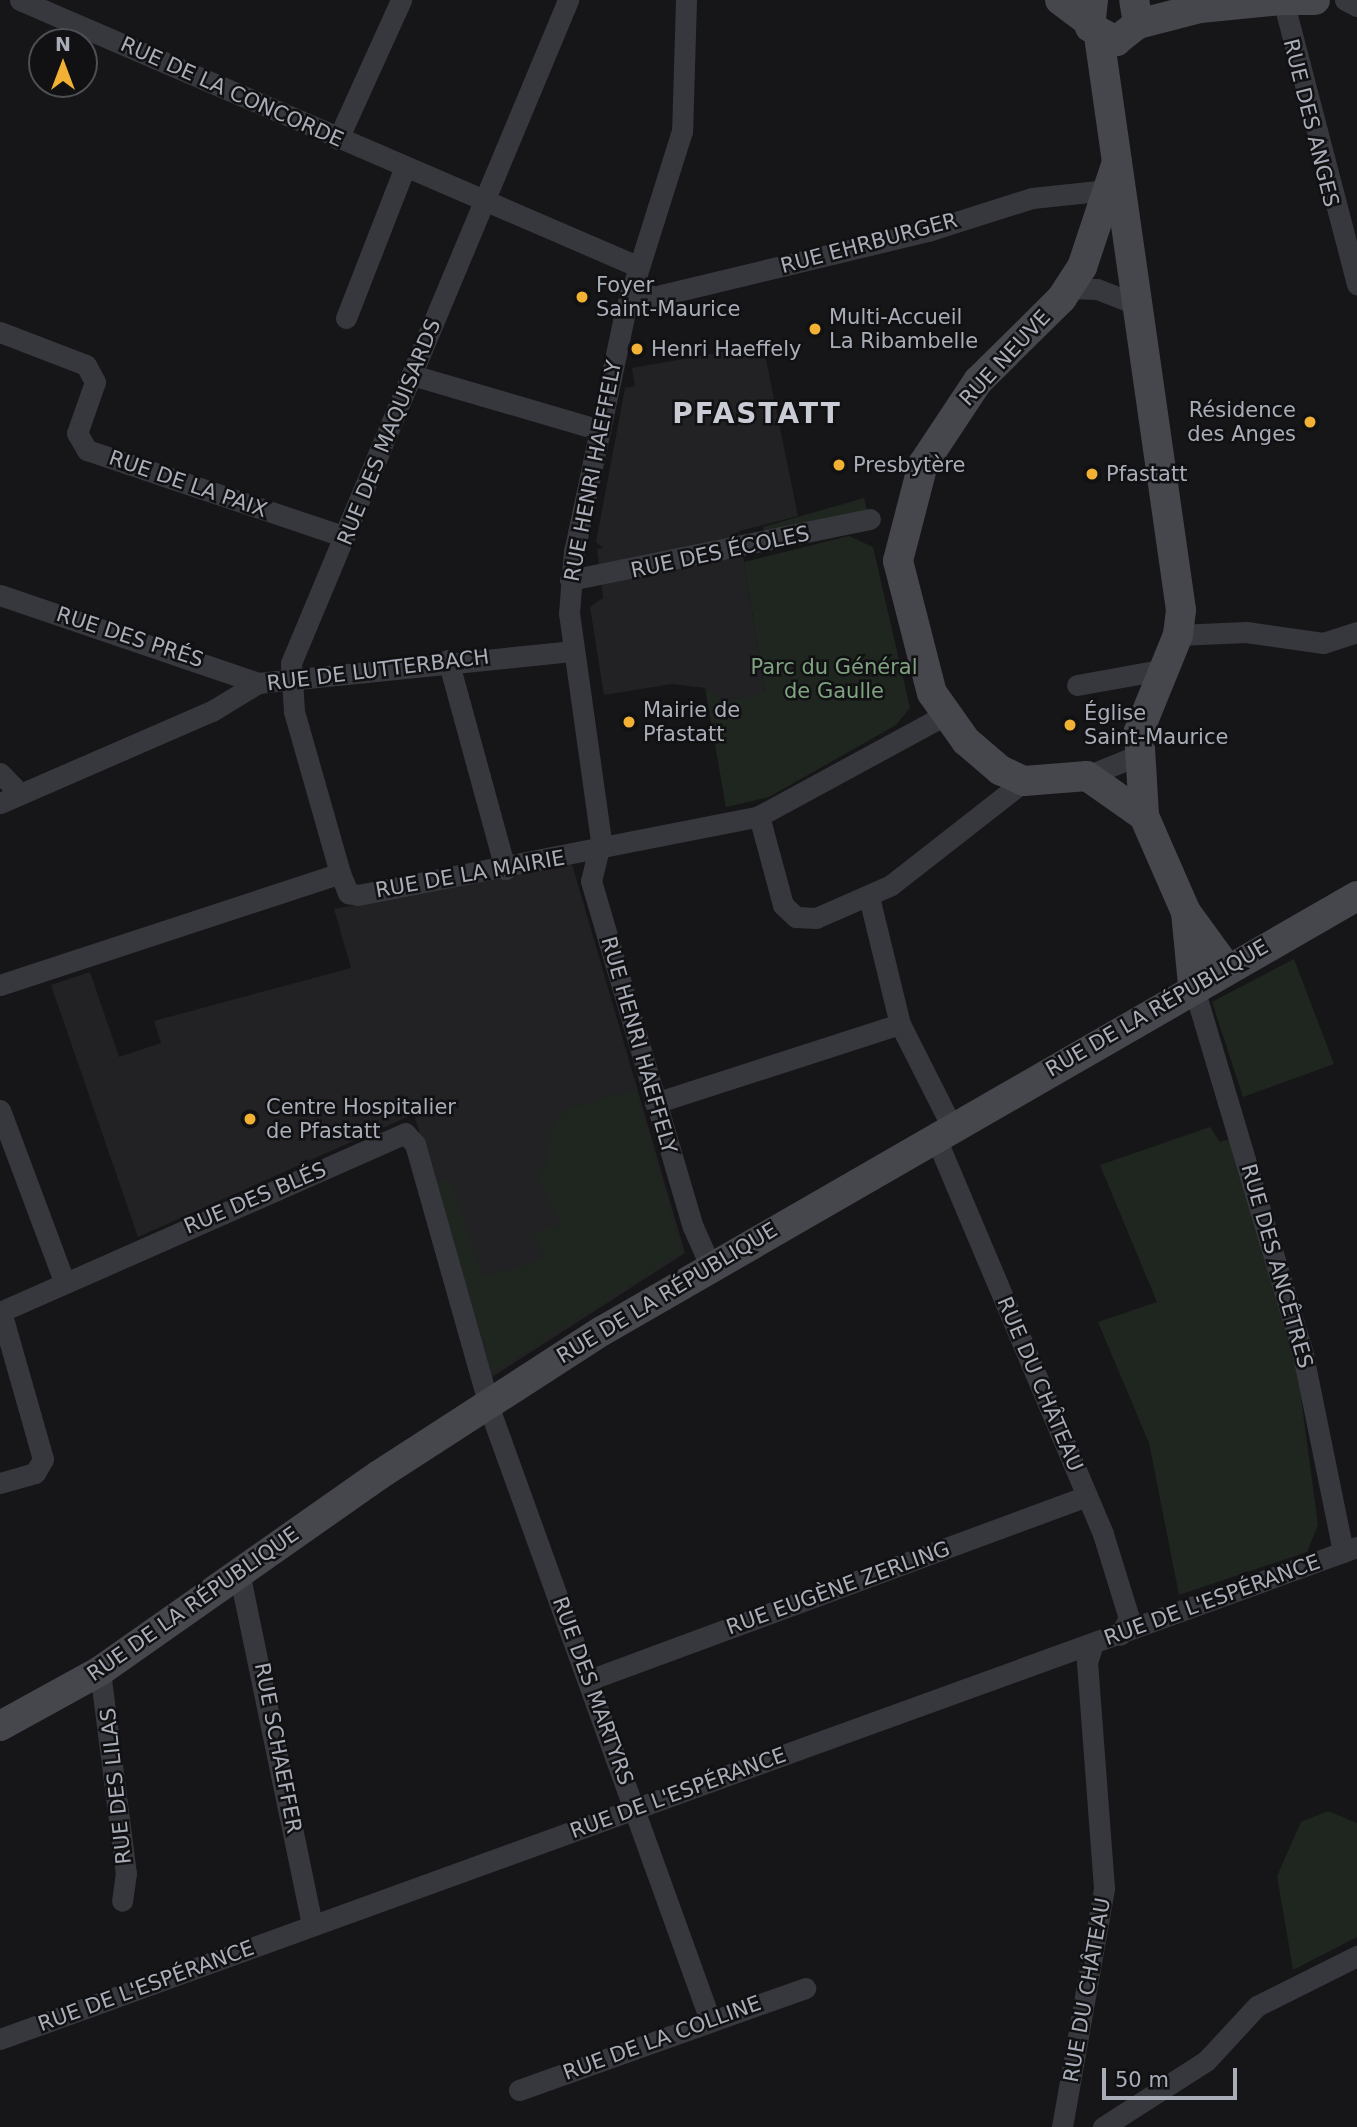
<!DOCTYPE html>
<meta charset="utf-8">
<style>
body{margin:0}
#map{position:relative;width:1357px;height:2127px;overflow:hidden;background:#161618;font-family:"DejaVu Sans",sans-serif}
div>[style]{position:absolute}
.built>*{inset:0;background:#222225}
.green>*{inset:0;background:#1e261f}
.street>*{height:21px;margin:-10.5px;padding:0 10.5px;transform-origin:10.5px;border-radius:10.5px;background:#37383d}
.secondary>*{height:30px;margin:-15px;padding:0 15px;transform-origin:15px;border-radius:15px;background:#45474d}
.dots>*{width:19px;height:19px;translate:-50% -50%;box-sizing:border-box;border:4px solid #111113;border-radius:50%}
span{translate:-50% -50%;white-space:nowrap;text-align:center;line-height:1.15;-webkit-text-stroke:5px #111113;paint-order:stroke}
.street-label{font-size:21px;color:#a8adb8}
.poi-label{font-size:21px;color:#a8adb8}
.left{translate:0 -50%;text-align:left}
.right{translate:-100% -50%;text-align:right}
.park-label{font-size:21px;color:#7fa381}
.district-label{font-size:28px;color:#c9ccd4;font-weight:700;letter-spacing:2px}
.north{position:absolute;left:28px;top:28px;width:70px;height:70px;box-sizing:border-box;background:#111113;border:2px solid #4d4f55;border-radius:50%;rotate:0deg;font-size:19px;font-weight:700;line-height:28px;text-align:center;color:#a8adb8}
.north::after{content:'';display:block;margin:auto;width:24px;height:32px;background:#f2b134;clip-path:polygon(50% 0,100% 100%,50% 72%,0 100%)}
.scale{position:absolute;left:1102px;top:2068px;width:135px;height:32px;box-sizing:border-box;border:4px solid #a8adb8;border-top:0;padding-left:9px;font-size:21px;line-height:24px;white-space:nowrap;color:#a8adb8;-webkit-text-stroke:5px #111113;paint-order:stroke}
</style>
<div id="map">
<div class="built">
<i style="clip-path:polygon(763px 345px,798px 516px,739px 531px,765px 693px,725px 702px,705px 688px,672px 684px,604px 695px,590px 607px,603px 598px,597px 549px,603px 548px,596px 542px,625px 388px,635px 386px,632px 368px)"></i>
<i style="clip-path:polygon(572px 864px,685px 1253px,492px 1377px,414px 1114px,138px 1237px,51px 985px,90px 972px,119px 1057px,161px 1043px,154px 1021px,351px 968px,334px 909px)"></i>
</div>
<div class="green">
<i style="clip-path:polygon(864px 498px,867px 510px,764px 533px,763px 527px)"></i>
<i style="clip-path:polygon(849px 536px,873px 547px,910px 708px,896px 725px,769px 797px,726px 807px,705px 688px,725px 702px,765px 692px,744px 562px)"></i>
<i style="clip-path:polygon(1294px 959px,1334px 1064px,1243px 1097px,1212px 1002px)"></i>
<i style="clip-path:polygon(635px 1089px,682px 1252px,493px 1373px,435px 1182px,449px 1178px,483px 1277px,544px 1259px,534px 1232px,561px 1224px,535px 1170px,546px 1166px,552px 1128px,566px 1110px)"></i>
<i style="clip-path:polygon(1210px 1127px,1220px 1142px,1230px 1139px,1296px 1360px,1318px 1525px,1307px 1552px,1179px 1595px,1149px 1443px,1098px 1322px,1157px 1302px,1100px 1165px)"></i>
<i style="clip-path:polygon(1328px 1811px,1357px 1823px,1357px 1937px,1293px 1970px,1277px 1876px,1301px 1822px)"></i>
</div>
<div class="street">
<i style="left:20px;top:0;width:672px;rotate:23.32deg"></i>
<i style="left:686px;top:0;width:131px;rotate:91.7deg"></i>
<i style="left:682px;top:131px;width:190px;rotate:107.5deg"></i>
<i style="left:625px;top:312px;width:244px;rotate:102deg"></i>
<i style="left:574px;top:551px;width:62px;rotate:94.6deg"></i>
<i style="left:569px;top:613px;width:229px;rotate:82deg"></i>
<i style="left:601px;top:840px;width:42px;rotate:103.7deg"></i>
<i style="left:591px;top:881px;width:361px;rotate:73.6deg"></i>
<i style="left:693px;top:1227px;width:42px;rotate:65.9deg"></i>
<i style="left:1283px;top:0;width:294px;rotate:75.4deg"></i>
<i style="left:1345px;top:0;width:13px;rotate:27deg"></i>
<i style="left:338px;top:139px;width:153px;rotate:-65.6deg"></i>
<i style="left:1068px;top:288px;width:29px;rotate:2deg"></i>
<i style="left:1097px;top:289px;width:47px;rotate:21.1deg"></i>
<i style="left:629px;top:295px;width:28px;rotate:2deg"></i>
<i style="left:657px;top:296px;width:279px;rotate:-13.5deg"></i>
<i style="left:928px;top:231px;width:109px;rotate:-17.6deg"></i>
<i style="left:1032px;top:198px;width:76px;rotate:-6deg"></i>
<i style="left:346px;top:318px;width:160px;rotate:-68.7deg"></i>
<i style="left:0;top:332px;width:92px;rotate:21deg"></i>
<i style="left:86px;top:365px;width:19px;rotate:62deg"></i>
<i style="left:95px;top:382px;width:54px;rotate:109.4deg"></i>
<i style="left:77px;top:433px;width:20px;rotate:60deg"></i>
<i style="left:87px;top:450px;width:272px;rotate:18.6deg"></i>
<i style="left:412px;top:375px;width:196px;rotate:16.3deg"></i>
<i style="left:570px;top:580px;width:306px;rotate:-11.5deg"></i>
<i style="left:0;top:595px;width:273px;rotate:18.8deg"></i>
<i style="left:1178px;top:635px;width:68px;rotate:-2.5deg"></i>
<i style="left:1246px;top:632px;width:78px;rotate:8.1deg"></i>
<i style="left:1323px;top:643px;width:36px;rotate:-18deg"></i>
<i style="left:448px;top:660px;width:217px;rotate:74.7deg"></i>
<i style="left:1077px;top:685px;width:84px;rotate:-10.2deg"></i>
<i style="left:0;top:773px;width:29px;rotate:46deg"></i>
<i style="left:1087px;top:776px;width:53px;rotate:-22.2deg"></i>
<i style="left:0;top:803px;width:231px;rotate:-23.5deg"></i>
<i style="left:212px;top:711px;width:54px;rotate:-31.3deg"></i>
<i style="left:258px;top:683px;width:315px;rotate:-5.8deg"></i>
<i style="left:759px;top:816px;width:92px;rotate:74.9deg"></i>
<i style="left:783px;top:905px;width:18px;rotate:43deg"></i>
<i style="left:796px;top:917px;width:20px;rotate:3deg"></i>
<i style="left:816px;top:918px;width:82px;rotate:-23.7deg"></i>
<i style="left:891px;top:885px;width:169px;rotate:-38deg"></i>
<i style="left:340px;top:873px;width:168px;rotate:-105.9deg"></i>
<i style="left:294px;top:711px;width:48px;rotate:-93.6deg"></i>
<i style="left:291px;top:663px;width:719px;rotate:-67.32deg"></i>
<i style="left:869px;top:897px;width:131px;rotate:76.3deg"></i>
<i style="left:900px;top:1024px;width:113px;rotate:63.2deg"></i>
<i style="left:0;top:985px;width:358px;rotate:-18.2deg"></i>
<i style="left:340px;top:873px;width:22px;rotate:68deg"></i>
<i style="left:348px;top:893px;width:10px;rotate:11deg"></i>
<i style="left:358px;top:895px;width:409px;rotate:-11.1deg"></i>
<i style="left:759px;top:816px;width:209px;rotate:-28.5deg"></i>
<i style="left:1193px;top:985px;width:386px;rotate:73.4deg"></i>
<i style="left:1303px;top:1355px;width:201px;rotate:78.5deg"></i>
<i style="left:655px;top:1103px;width:257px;rotate:-17.9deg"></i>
<i style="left:0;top:1110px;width:183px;rotate:69.5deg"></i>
<i style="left:935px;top:1136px;width:432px;rotate:67.1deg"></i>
<i style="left:1103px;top:1534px;width:88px;rotate:72.8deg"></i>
<i style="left:1129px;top:1618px;width:19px;rotate:118deg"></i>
<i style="left:0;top:1312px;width:443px;rotate:-23.8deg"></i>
<i style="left:405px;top:1133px;width:15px;rotate:48deg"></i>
<i style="left:415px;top:1144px;width:283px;rotate:74.2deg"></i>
<i style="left:492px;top:1416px;width:642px;rotate:70.15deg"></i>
<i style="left:0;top:1483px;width:36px;rotate:-16deg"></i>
<i style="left:35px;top:1473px;width:16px;rotate:-60deg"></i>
<i style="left:43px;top:1459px;width:153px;rotate:-105.9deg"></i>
<i style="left:239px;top:1572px;width:361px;rotate:78.3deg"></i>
<i style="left:100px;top:1671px;width:204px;rotate:82.7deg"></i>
<i style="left:126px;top:1873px;width:28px;rotate:98deg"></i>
<i style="left:589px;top:1680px;width:531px;rotate:-20.28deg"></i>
<i style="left:0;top:2039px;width:1443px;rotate:-19.93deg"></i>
<i style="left:519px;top:2090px;width:304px;rotate:-19.6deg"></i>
<i style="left:1062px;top:2127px;width:243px;rotate:-80deg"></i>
<i style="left:1104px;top:1888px;width:227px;rotate:-94.3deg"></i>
<i style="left:1087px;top:1662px;width:19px;rotate:-72deg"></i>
<i style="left:1103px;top:2127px;width:122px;rotate:-32.7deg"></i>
<i style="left:1206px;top:2061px;width:75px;rotate:-47.2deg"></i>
<i style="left:1257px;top:2006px;width:112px;rotate:-26.6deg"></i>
</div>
<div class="secondary">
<i style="left:1060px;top:0;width:35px;rotate:37deg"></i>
<i style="left:1093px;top:0;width:27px;rotate:96deg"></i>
<i style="left:1090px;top:27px;width:30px;rotate:28deg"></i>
<i style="left:1116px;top:41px;width:28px;rotate:-38deg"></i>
<i style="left:1138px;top:24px;width:24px;rotate:-99deg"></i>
<i style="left:1283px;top:0;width:32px"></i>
<i style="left:1138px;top:24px;width:64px;rotate:-14.5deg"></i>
<i style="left:1200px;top:8px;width:82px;rotate:-5.6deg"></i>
<i style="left:1099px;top:36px;width:580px;rotate:81.87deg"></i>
<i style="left:1181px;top:610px;width:25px;rotate:97deg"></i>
<i style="left:1178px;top:635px;width:104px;rotate:112.1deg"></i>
<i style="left:1139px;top:731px;width:85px;rotate:86.6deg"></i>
<i style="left:1144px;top:816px;width:105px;rotate:66.4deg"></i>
<i style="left:1186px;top:912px;width:68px;rotate:54deg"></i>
<i style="left:1117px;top:162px;width:111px;rotate:108.4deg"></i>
<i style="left:1082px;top:267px;width:37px;rotate:123deg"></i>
<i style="left:1062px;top:298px;width:118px;rotate:135.3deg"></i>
<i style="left:978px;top:381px;width:100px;rotate:123.5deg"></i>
<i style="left:923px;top:464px;width:100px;rotate:104.5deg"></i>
<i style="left:898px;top:561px;width:136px;rotate:75.6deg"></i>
<i style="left:932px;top:693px;width:59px;rotate:54.7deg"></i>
<i style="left:966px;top:741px;width:45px;rotate:40.5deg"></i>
<i style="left:1000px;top:770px;width:26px;rotate:25deg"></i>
<i style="left:1024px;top:781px;width:63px;rotate:-4.5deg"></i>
<i style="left:1087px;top:776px;width:70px;rotate:35.1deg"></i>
<i style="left:1186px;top:912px;width:73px;rotate:84.5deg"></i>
<i style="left:0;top:1726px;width:114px;rotate:-28.8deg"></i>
<i style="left:100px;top:1671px;width:341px;rotate:-35.1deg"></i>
<i style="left:379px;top:1475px;width:265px;rotate:-32.9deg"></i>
<i style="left:602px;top:1331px;width:871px;rotate:-29.95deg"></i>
</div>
<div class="dots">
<i style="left:582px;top:297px;background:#f2b134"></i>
<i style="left:815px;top:329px;background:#f2b134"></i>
<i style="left:637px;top:349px;background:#f2b134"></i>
<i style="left:1310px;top:422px;background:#f2b134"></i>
<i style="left:839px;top:465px;background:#f2b134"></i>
<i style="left:1092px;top:474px;background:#f2b134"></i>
<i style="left:629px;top:722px;background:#f2b134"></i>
<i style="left:1070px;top:725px;background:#f2b134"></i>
<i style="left:250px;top:1119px;background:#f2b134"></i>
</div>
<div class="street-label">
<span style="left:232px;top:92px;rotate:24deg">RUE DE LA CONCORDE</span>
<span style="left:1311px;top:123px;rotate:76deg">RUE DES ANGES</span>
<span style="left:869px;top:243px;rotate:-15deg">RUE EHRBURGER</span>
<span style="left:1005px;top:358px;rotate:-47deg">RUE NEUVE</span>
<span style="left:389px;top:432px;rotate:-68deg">RUE DES MAQUISARDS</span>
<span style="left:593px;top:471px;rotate:-79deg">RUE HENRI HAEFFELY</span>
<span style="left:188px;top:484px;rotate:19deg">RUE DE LA PAIX</span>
<span style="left:720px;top:552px;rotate:-12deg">RUE DES ÉCOLES</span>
<span style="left:130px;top:637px;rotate:18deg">RUE DES PRÉS</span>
<span style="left:378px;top:670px;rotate:-7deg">RUE DE LUTTERBACH</span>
<span style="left:470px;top:874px;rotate:-10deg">RUE DE LA MAIRIE</span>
<span style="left:1157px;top:1008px;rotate:-30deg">RUE DE LA RÉPUBLIQUE</span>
<span style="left:639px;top:1045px;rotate:74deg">RUE HENRI HAEFFELY</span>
<span style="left:255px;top:1198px;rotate:-23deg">RUE DES BLÉS</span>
<span style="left:1277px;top:1266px;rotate:74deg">RUE DES ANCÊTRES</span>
<span style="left:667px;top:1293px;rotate:-31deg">RUE DE LA RÉPUBLIQUE</span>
<span style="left:1040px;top:1384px;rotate:67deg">RUE DU CHÂTEAU</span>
<span style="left:838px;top:1588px;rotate:-20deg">RUE EUGÈNE ZERLING</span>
<span style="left:1212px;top:1600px;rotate:-20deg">RUE DE L'ESPÉRANCE</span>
<span style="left:193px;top:1604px;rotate:-35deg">RUE DE LA RÉPUBLIQUE</span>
<span style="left:593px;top:1691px;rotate:70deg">RUE DES MARTYRS</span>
<span style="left:278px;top:1748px;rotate:79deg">RUE SCHAEFFER</span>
<span style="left:116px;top:1786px;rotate:-96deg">RUE DES LILAS</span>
<span style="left:678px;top:1793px;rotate:-20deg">RUE DE L'ESPÉRANCE</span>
<span style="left:146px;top:1986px;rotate:-20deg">RUE DE L'ESPÉRANCE</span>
<span style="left:1087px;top:1990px;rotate:-80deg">RUE DU CHÂTEAU</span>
<span style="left:662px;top:2038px;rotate:-20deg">RUE DE LA COLLINE</span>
</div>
<div class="poi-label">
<span class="left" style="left:596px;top:297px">Foyer<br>Saint-Maurice</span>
<span class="left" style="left:829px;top:329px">Multi-Accueil<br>La Ribambelle</span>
<span class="left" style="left:651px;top:349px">Henri Haeffely</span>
<span class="right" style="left:1296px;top:422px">Résidence<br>des Anges</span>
<span class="left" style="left:853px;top:465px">Presbytère</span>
<span class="left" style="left:1106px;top:474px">Pfastatt</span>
<span class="left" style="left:643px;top:722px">Mairie de<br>Pfastatt</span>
<span class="left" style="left:1084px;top:725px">Église<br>Saint-Maurice</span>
<span class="left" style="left:266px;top:1119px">Centre Hospitalier<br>de Pfastatt</span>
</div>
<div class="park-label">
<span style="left:834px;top:679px">Parc du Général<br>de Gaulle</span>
</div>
<div class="district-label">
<span style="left:757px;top:414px">PFASTATT</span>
</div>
<div class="north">N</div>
<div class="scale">50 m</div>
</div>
